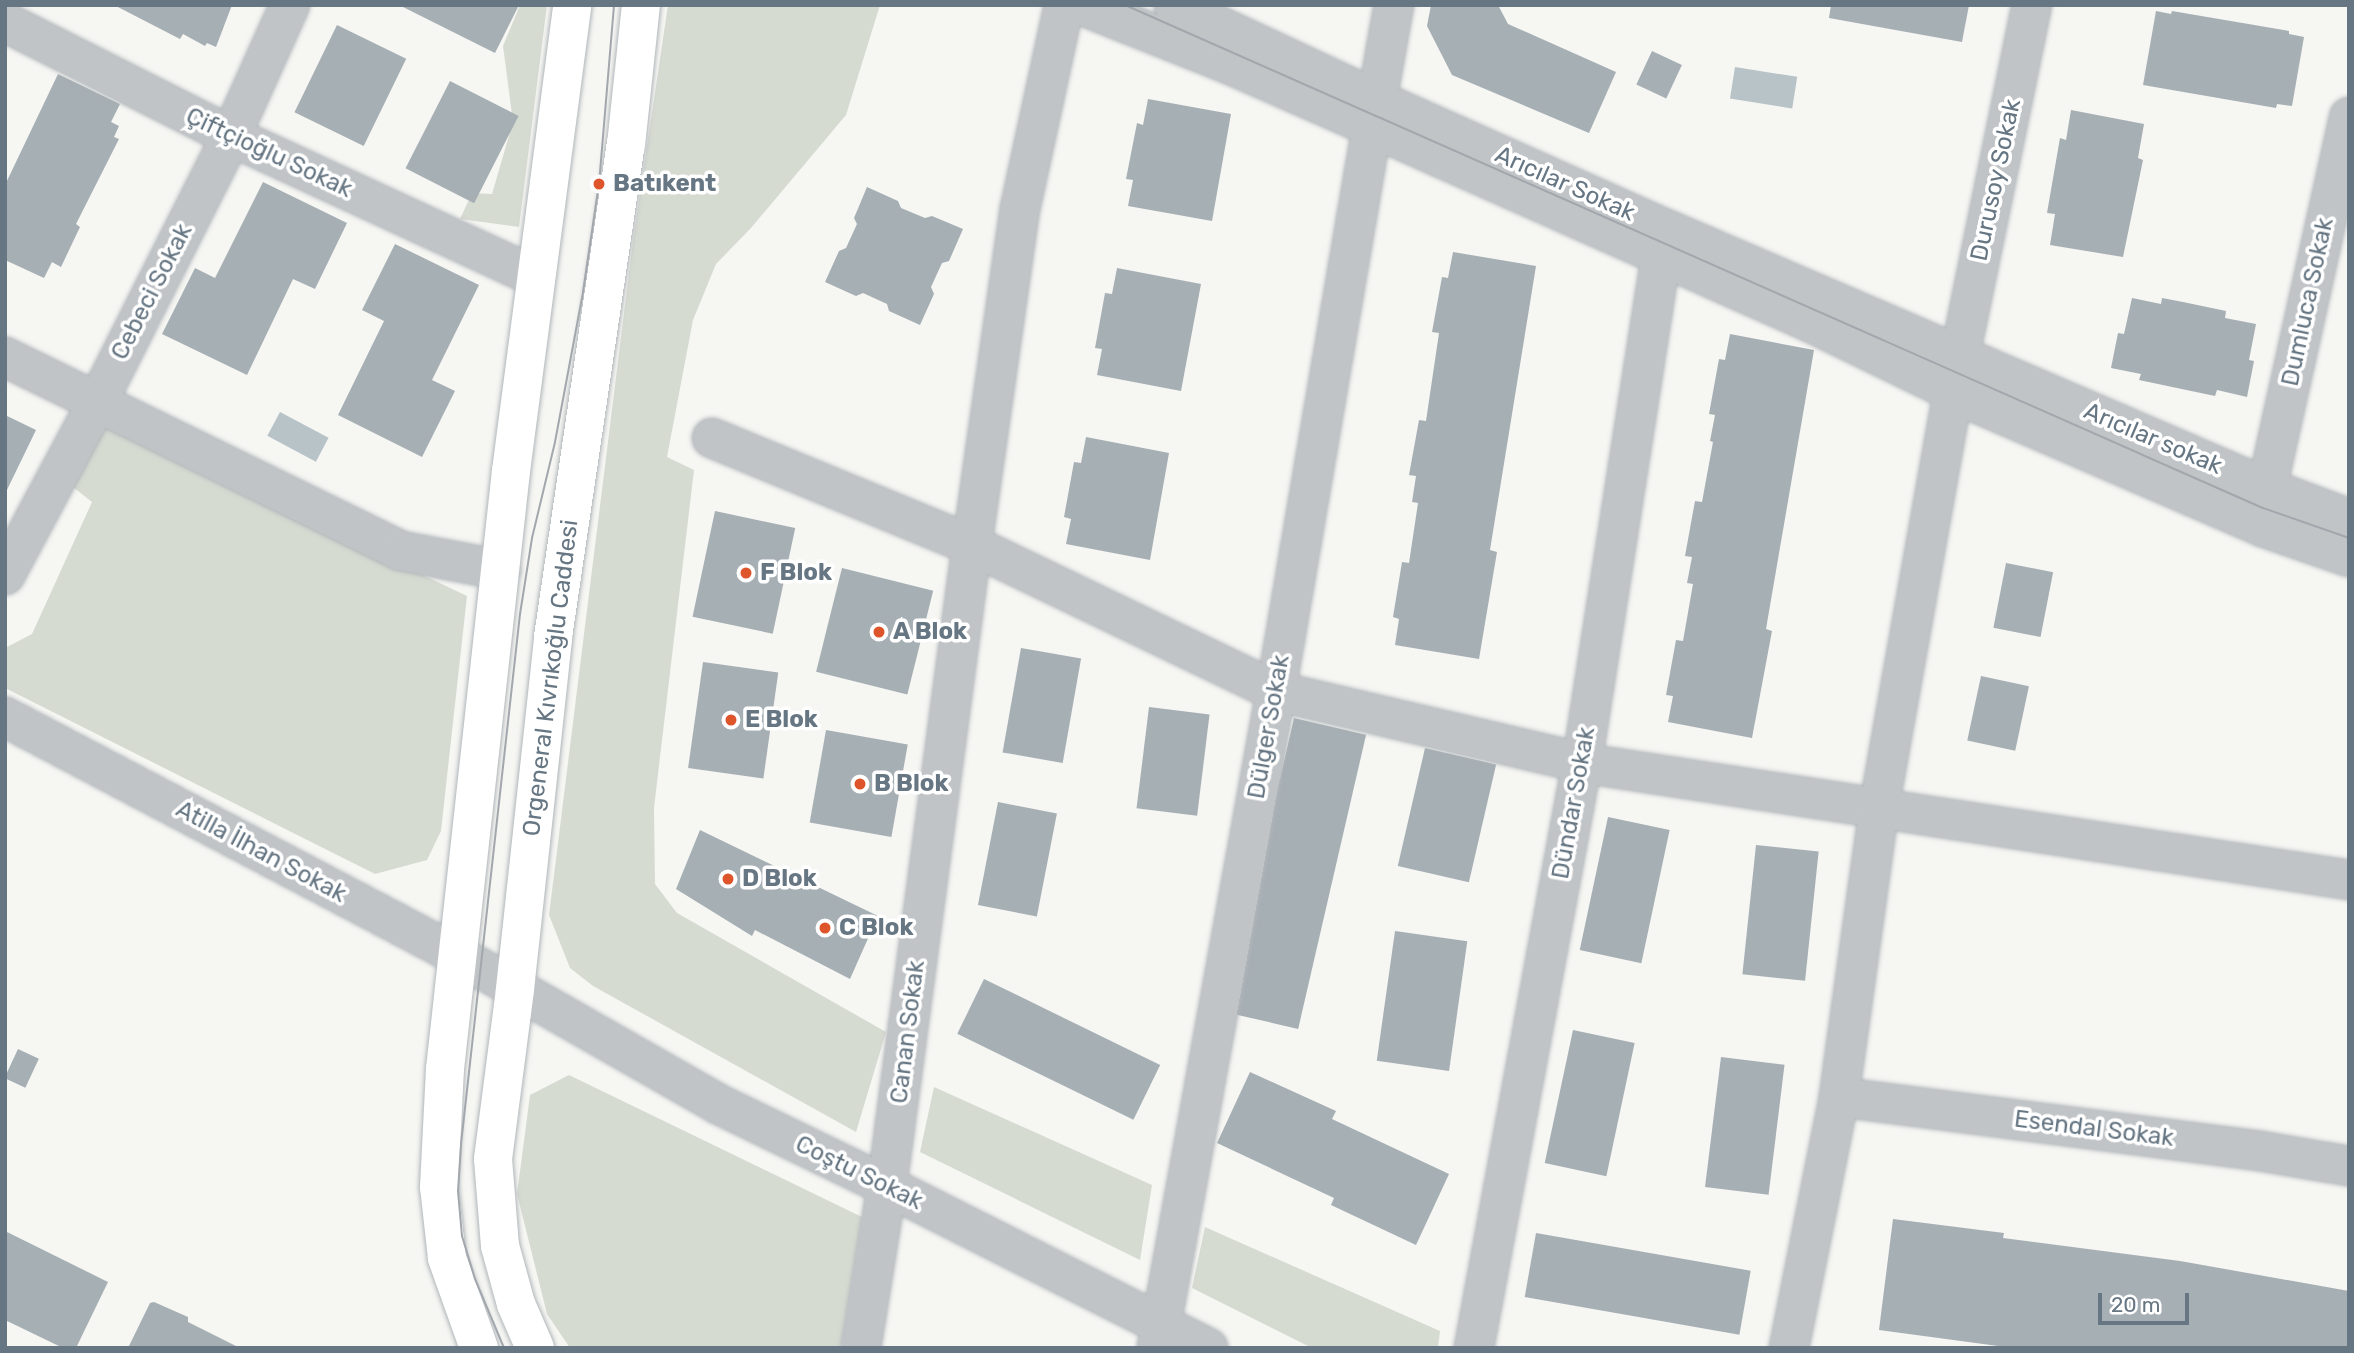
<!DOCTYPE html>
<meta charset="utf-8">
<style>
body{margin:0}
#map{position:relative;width:2354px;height:1353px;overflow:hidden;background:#f6f6f3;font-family:Rubik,sans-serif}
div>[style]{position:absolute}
.green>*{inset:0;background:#d6dbd2}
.water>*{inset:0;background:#b8c3c8;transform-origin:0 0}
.building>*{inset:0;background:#a6afb4;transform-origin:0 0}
.roads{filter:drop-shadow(0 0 2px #b1b6ba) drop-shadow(0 0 2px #b1b6ba)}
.minor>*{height:38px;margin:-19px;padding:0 19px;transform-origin:19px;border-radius:19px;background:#c0c4c7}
.major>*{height:38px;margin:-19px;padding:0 19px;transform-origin:19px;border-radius:19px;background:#fff}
.tram>*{height:2px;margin:-1px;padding:0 1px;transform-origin:1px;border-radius:1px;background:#a1a7ac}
.dots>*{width:19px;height:19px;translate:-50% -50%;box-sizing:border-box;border:4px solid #fff;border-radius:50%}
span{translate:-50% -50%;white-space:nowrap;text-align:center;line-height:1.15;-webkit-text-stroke:7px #fff;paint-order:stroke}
.street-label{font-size:24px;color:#667683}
.poi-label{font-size:24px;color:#667683;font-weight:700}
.left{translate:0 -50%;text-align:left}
.frame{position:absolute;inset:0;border:7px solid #667683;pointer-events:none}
.scale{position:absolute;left:2098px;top:1293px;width:91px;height:32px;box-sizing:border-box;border:4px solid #667683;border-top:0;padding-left:9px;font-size:21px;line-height:24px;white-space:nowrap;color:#667683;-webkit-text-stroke:5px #fff;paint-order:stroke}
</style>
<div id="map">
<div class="green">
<i style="clip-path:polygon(520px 5px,547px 5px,519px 227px,460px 219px,472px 193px,492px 194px,513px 122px,503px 46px)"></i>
<i style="clip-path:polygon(668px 5px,880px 5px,846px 115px,751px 228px,716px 264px,693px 320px,667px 457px,694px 470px,654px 808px,655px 884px,677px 913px,886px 1032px,856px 1132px,593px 986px,570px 968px,549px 915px,633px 241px)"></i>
<i style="clip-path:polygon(102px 422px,467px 596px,441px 831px,427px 860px,375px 874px,5px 688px,5px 648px,32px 634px,92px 502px,73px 487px)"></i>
<i style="clip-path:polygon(569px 1075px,862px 1217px,841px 1348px,570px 1348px,547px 1314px,517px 1194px,530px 1095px)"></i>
<i style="clip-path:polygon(934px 1087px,1152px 1185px,1140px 1260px,920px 1152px)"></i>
<i style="clip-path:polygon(1205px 1227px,1440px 1331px,1438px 1348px,1312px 1348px,1192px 1288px)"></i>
</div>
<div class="water">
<i style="left:1735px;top:67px;width:63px;height:32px;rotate:9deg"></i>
<i style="left:280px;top:412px;width:55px;height:27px;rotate:28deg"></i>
</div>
<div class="building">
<i style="clip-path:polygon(114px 5px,232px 5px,216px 47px,207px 43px,205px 46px,183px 34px,180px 39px)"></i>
<i style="clip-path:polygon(399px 5px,519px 5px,495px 53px)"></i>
<i style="clip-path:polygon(1431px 5px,1498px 5px,1508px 24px,1616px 72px,1589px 133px,1452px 75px,1427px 26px)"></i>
<i style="clip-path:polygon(1831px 5px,1969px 5px,1962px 42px,1829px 18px)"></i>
<i style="clip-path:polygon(2156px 11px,2171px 14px,2172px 11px,2289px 31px,2289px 34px,2304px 37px,2292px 106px,2277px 104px,2276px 108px,2143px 85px)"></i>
<i style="left:337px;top:25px;width:77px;height:97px;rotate:26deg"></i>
<i style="left:1652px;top:51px;width:33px;height:37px;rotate:25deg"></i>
<i style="clip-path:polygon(58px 74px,120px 104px,111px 122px,119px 126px,114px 137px,119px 139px,76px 224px,80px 227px,61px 267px,52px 262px,44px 278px,5px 260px,5px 185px)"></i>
<i style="left:450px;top:81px;width:77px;height:98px;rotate:27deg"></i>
<i style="clip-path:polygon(1148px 99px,1231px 114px,1212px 221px,1128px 206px,1133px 180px,1126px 179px,1137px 123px,1143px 125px)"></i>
<i style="clip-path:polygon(2071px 110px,2144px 124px,2138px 158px,2143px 160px,2123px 257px,2050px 245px,2055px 214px,2047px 213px,2060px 138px,2066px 140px)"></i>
<i style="clip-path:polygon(263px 182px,347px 223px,315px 289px,293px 279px,247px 375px,162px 334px,195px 268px,215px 278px)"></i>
<i style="clip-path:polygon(867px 187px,898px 201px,901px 208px,925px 218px,932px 216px,963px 229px,949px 261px,942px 263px,931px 287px,934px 294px,920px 325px,889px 311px,887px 304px,863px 293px,856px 296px,825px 282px,839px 251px,846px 248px,857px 224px,854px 218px)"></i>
<i style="clip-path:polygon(395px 244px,479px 285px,432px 380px,455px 391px,422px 457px,338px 415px,384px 321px,362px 310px)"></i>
<i style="clip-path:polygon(1453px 252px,1536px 266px,1490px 550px,1497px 552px,1479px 659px,1395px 645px,1399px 619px,1393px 617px,1402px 562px,1409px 563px,1418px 503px,1412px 502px,1416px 476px,1409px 475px,1419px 420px,1426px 421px,1439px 333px,1432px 332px,1442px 277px,1448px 278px)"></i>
<i style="clip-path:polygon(1117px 268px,1201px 284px,1181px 391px,1097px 375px,1102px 349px,1095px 348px,1105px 293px,1112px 294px)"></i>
<i style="clip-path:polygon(2132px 298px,2161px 304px,2162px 298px,2183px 302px,2226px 311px,2225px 318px,2256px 324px,2249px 360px,2254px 361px,2247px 397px,2217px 390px,2215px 396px,2139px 380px,2141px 374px,2111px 368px,2118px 333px,2124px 334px)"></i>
<i style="clip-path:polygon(1730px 334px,1814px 350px,1766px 629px,1772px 631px,1752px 738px,1668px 722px,1673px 696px,1666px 695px,1676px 640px,1683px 641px,1693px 584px,1687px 583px,1692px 557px,1685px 556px,1695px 501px,1702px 502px,1713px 442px,1710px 441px,1715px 415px,1709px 414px,1719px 359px,1725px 360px)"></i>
<i style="clip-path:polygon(5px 415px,36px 430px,5px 494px)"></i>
<i style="clip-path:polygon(1086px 437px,1169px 453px,1150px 560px,1066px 544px,1071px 519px,1064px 517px,1074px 462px,1081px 463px)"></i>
<i style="left:715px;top:511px;width:82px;height:108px;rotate:12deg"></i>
<i style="left:2006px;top:563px;width:48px;height:66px;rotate:11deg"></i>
<i style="left:842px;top:568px;width:94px;height:107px;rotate:14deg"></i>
<i style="left:1021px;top:648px;width:61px;height:106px;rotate:10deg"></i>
<i style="left:703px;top:662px;width:76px;height:107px;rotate:8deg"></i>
<i style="left:1981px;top:676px;width:49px;height:66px;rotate:12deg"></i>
<i style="left:1149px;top:707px;width:61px;height:102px;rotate:7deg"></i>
<i style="left:1294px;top:718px;width:74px;height:302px;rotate:13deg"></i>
<i style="left:826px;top:730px;width:83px;height:94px;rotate:10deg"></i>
<i style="left:1425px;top:748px;width:73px;height:121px;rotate:13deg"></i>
<i style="left:998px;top:802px;width:60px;height:105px;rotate:11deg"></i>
<i style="left:1608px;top:817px;width:63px;height:136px;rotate:12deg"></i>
<i style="clip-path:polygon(700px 830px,878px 916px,850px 979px,755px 930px,752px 936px,676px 889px)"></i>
<i style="left:1756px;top:845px;width:63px;height:130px;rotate:6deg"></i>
<i style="left:1395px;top:931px;width:73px;height:131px;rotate:8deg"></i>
<i style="left:984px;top:979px;width:196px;height:61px;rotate:26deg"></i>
<i style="left:1573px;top:1030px;width:63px;height:136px;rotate:12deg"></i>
<i style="left:18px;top:1049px;width:23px;height:32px;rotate:25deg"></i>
<i style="left:1721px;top:1057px;width:64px;height:131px;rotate:7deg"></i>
<i style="clip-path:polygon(1250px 1072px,1336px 1111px,1332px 1119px,1449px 1174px,1416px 1245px,1331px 1205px,1334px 1198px,1217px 1143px)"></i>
<i style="clip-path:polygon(1893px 1219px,2004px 1233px,2003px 1238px,2180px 1261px,2349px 1291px,2349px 1348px,2013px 1348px,1879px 1330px)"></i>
<i style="clip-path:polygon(5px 1231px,108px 1282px,76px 1348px,63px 1348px,5px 1320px)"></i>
<i style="left:1536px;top:1233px;width:218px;height:65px;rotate:10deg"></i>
<i style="clip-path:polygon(154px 1302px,188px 1317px,188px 1322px,240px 1348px,128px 1348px,150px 1303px)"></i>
</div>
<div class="roads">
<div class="minor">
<i style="left:1081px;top:5px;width:157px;rotate:21.7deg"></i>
<i style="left:1227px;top:63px;width:158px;rotate:23.8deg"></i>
<i style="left:1372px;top:127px;width:479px;rotate:24deg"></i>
<i style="left:1810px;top:322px;width:186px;rotate:25.9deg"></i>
<i style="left:1977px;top:403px;width:312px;rotate:23.4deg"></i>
<i style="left:2263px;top:527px;width:91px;rotate:19.2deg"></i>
<i style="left:1174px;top:5px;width:224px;rotate:25.1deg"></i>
<i style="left:1377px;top:100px;width:319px;rotate:24.1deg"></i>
<i style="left:1668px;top:230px;width:652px;rotate:23.3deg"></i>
<i style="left:2267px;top:488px;width:88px;rotate:20.7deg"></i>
<i style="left:5px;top:22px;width:253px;rotate:26.8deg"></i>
<i style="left:231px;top:136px;width:336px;rotate:24.8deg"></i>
<i style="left:1377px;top:100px;width:97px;rotate:-79.9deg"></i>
<i style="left:5px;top:357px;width:441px;rotate:26.1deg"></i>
<i style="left:401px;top:551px;width:102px;rotate:10.8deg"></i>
<i style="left:712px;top:438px;width:281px;rotate:22.4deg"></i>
<i style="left:972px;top:545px;width:337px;rotate:25.7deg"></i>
<i style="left:1276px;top:691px;width:314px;rotate:13.2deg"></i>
<i style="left:1582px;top:763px;width:776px;rotate:8.67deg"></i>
<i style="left:2267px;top:488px;width:380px;rotate:-77.5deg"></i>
<i style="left:5px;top:575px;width:195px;rotate:-61.9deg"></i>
<i style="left:97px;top:403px;width:299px;rotate:-63.3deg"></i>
<i style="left:231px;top:136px;width:144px;rotate:-65.8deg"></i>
<i style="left:5px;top:717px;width:511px;rotate:27.77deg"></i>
<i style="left:457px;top:955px;width:301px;rotate:29.7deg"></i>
<i style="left:718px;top:1104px;width:188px;rotate:25.9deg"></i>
<i style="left:887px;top:1186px;width:360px;rotate:26.8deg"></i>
<i style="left:1839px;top:1097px;width:424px;rotate:7.3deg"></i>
<i style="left:2260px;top:1151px;width:90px;rotate:9.6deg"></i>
<i style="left:861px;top:1348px;width:164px;rotate:-80.9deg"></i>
<i style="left:887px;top:1186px;width:647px;rotate:-82.45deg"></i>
<i style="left:972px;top:545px;width:339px;rotate:-81.9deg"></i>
<i style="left:1020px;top:209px;width:209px;rotate:-77.8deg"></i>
<i style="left:1157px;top:1348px;width:668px;rotate:-79.73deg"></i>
<i style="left:1276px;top:691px;width:572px;rotate:-80.34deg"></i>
<i style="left:1474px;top:1348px;width:595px;rotate:-79.54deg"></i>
<i style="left:1582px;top:763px;width:512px;rotate:-81.13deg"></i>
<i style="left:1789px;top:1348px;width:256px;rotate:-78.7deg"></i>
<i style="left:1839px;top:1097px;width:292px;rotate:-82.1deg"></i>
<i style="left:1879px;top:808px;width:460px;rotate:-79.9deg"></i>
<i style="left:1960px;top:355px;width:357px;rotate:-78.4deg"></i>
</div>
<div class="major">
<i style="left:479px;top:1348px;width:96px;rotate:-109.6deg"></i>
<i style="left:447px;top:1258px;width:71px;rotate:-96.4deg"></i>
<i style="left:439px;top:1187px;width:118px;rotate:-87.1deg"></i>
<i style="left:445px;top:1069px;width:602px;rotate:-83.7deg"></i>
<i style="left:511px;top:471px;width:470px;rotate:-82.5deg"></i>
<i style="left:535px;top:1348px;width:48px;rotate:-113.4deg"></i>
<i style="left:516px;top:1304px;width:60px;rotate:-105.4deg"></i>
<i style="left:500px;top:1246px;width:87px;rotate:-94.6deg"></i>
<i style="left:493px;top:1159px;width:171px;rotate:-82.6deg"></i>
<i style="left:515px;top:989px;width:354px;rotate:-83.8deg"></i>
<i style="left:553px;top:637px;width:497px;rotate:-81.6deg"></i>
<i style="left:626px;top:145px;width:141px;rotate:-83.9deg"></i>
</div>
</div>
<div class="tram">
<i style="left:1125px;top:5px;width:1244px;rotate:23.85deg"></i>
<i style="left:2263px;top:508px;width:91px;rotate:19.2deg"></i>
<i style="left:504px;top:1348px;width:75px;rotate:-112.8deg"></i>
<i style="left:475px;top:1279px;width:45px;rotate:-106.8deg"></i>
<i style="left:462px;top:1236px;width:45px;rotate:-95.1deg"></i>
<i style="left:458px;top:1191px;width:47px;rotate:-86.3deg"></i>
<i style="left:461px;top:1144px;width:533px;rotate:-83.65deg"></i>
<i style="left:520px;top:614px;width:77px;rotate:-81deg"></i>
<i style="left:532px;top:538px;width:99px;rotate:-76.5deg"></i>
<i style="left:555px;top:442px;width:153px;rotate:-79.4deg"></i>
<i style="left:583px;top:292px;width:109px;rotate:-81.6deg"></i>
<i style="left:599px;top:184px;width:180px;rotate:-85.2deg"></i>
</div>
<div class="dots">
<i style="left:599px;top:184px;background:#de542b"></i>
<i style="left:746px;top:573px;background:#de542b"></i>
<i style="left:879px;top:632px;background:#de542b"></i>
<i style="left:731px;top:720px;background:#de542b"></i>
<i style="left:860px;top:784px;background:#de542b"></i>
<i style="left:728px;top:879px;background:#de542b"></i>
<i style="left:825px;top:928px;background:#de542b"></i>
</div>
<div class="street-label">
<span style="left:269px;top:153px;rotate:25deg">Çiftçioğlu Sokak</span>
<span style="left:1996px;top:180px;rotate:-78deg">Durusoy Sokak</span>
<span style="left:1565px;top:184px;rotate:24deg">Arıcılar Sokak</span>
<span style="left:152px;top:292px;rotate:-63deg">Cebeci Sokak</span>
<span style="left:2308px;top:302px;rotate:-78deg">Dumluca Sokak</span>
<span style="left:2153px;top:439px;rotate:23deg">Arıcılar sokak</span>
<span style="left:551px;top:678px;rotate:-83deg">Orgeneral Kıvrıkoğlu Caddesi</span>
<span style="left:1269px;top:727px;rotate:-80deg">Dülger Sokak</span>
<span style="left:1574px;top:803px;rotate:-80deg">Dündar Sokak</span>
<span style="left:261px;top:852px;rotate:28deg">Atilla İlhan Sokak</span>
<span style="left:908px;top:1032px;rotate:-83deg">Canan Sokak</span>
<span style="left:2094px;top:1129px;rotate:7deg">Esendal Sokak</span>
<span style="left:859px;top:1173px;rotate:26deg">Coştu Sokak</span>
</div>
<div class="poi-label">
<span class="left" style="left:613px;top:184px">Batıkent</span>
<span class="left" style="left:760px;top:573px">F Blok</span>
<span class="left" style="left:893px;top:632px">A Blok</span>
<span class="left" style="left:745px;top:720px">E Blok</span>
<span class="left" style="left:874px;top:784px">B Blok</span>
<span class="left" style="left:742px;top:879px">D Blok</span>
<span class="left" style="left:839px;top:928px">C Blok</span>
</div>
<div class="frame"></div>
<div class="scale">20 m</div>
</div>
